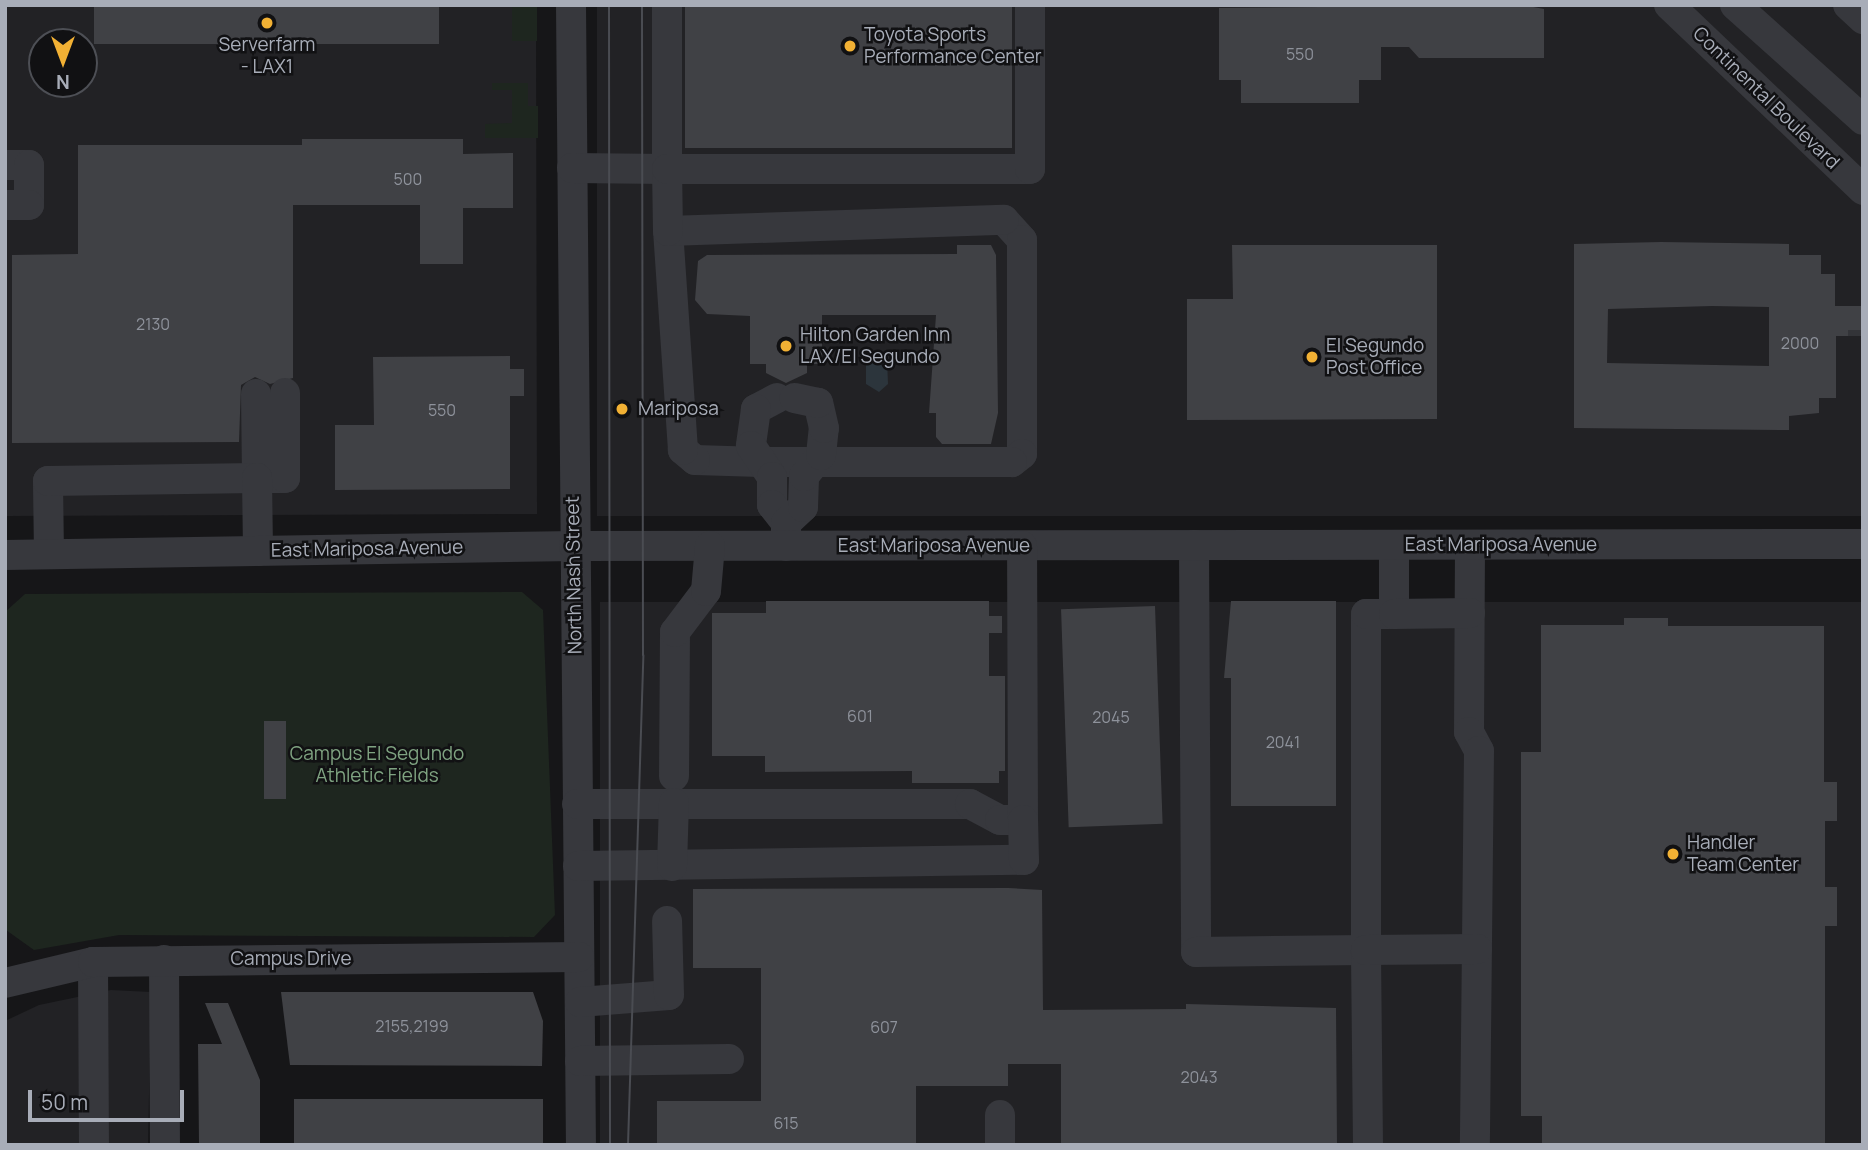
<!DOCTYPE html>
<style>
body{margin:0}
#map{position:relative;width:1868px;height:1150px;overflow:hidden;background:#161618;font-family:Manrope,sans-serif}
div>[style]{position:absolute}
.built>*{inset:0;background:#222225;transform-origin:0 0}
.green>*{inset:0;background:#1e261f;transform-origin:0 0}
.water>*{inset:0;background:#2c353c}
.building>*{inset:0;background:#404145;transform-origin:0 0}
.minor-tunnel>*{height:30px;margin-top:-15px;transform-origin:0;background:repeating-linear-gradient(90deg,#333438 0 30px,transparent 0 45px)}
.minor>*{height:30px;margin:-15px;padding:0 15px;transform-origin:15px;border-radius:15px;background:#37383d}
.tram>*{height:2px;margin:-1px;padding:0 1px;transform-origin:1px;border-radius:1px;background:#4a4c52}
.dots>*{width:19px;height:19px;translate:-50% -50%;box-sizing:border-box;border:4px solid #111113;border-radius:50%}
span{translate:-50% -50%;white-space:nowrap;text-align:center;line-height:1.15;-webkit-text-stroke:5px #111113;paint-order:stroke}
.number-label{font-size:16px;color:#8e929b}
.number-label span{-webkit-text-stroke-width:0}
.poi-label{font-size:19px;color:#a8adb8}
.left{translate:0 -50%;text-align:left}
.street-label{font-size:19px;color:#a8adb8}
.park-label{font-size:19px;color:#7fa381}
.frame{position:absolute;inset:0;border:7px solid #a8adb8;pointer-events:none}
.north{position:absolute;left:28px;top:28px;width:70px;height:70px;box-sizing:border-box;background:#111113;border:2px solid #4d4f55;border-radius:50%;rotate:180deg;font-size:19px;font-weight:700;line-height:28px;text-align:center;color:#a8adb8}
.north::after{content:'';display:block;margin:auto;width:24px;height:32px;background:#f2b134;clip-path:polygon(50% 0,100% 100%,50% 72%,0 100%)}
.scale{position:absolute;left:28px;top:1090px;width:156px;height:32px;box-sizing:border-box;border:4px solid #a8adb8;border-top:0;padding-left:9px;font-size:21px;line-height:24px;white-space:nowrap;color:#a8adb8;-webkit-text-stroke:5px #111113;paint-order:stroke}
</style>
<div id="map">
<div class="built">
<i style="clip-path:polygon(evenodd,5px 5px,536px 5px,537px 514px,5px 516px,5px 5px,42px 42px,84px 42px,84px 84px,42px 84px,42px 42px)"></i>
<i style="left:597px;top:5px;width:1266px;height:511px"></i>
<i style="left:1863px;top:602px;width:543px;height:1263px;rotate:90deg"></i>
<i style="clip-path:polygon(111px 990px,151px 992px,148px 1145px,5px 1145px,5px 1021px,39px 1005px)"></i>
</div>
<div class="green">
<i style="left:512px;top:5px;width:25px;height:36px"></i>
<i style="clip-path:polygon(492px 83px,528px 83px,528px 106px,538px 106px,538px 138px,485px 138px,485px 124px,512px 123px,512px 90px,492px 90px)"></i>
<i style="clip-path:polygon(522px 592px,543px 610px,555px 915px,534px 937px,119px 935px,34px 950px,6px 930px,5px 612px,25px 594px)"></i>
</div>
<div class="water">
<i style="clip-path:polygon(876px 350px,887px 359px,888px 384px,879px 392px,866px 384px,866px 359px)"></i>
</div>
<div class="building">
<i style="left:94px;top:5px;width:345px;height:39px"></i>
<i style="left:685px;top:5px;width:327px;height:143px"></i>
<i style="clip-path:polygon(1522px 5px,1544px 9px,1544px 58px,1419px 58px,1409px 47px,1381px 47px,1381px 80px,1359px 80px,1359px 103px,1241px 103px,1241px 80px,1219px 80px,1219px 8px)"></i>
<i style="clip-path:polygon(302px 139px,463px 139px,463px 154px,513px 153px,513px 208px,463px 208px,463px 264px,420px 264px,420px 205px,293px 205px,293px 378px,270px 384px,255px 377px,241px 385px,239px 442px,12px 443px,12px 255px,78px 254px,78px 145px,302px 145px)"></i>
<i style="clip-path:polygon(evenodd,1661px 242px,1789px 244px,1789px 255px,1821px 255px,1821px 274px,1835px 274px,1835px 306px,1863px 306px,1863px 336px,1836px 336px,1836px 398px,1819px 398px,1819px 413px,1789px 416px,1789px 430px,1574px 428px,1574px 244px,1661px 242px,1712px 306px,1769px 307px,1769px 366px,1607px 363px,1608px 309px,1712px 306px)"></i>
<i style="clip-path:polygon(957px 245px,991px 245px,996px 255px,998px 413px,991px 444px,942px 444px,936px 437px,936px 413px,929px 413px,936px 315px,822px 315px,822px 364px,807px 364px,807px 373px,786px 383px,766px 373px,766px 364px,750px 364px,750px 316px,707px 314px,695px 300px,698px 261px,707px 255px,957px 254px)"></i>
<i style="clip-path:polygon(1232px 245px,1437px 245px,1437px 419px,1187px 420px,1187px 299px,1233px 299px)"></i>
<i style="clip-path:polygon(510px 356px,510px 369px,524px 369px,524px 396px,510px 396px,510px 489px,335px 490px,335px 425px,374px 425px,373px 357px)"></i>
<i style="clip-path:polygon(766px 601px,989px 601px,989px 616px,1002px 616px,1002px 633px,989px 633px,989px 676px,1005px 676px,1005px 771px,999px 771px,999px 783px,912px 783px,912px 771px,765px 772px,765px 756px,712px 756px,712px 613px,766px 613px)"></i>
<i style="clip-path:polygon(1231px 601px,1336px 601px,1336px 806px,1231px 806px,1231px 678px,1224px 678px)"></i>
<i style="left:1155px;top:606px;width:218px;height:94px;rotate:88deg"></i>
<i style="clip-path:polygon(1624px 618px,1668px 618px,1668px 626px,1824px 626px,1824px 782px,1837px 782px,1837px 821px,1825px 821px,1825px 887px,1837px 887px,1837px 926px,1825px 926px,1825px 1145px,1542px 1145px,1542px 1116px,1521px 1116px,1521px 752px,1541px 752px,1541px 625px,1624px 625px)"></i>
<i style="left:264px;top:721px;width:22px;height:78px"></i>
<i style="clip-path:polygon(1008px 888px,1042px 890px,1043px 1010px,1186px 1009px,1186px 1004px,1336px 1008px,1337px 1145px,1061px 1145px,1061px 1064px,1008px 1064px,1008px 1086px,916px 1086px,916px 1145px,657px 1145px,657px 1101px,761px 1101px,761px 968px,693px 968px,693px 889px)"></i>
<i style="clip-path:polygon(281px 992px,533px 992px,543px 1021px,542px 1066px,290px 1065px)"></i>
<i style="clip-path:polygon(205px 1003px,228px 1003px,260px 1080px,260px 1145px,199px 1145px,198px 1044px,222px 1044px)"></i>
<i style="left:543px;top:1099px;width:46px;height:249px;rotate:90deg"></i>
</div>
<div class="minor-tunnel">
<i style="left:1863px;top:336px;width:6px;rotate:-90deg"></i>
</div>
<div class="minor">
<i style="left:571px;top:5px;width:1140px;rotate:89.5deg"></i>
<i style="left:1669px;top:5px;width:268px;rotate:43.6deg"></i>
<i style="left:1735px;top:5px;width:172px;rotate:41.9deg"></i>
<i style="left:1848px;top:5px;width:21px;rotate:43deg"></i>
<i style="left:5px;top:165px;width:24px"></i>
<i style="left:29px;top:165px;width:40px;rotate:90deg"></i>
<i style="left:29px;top:205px;width:24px;rotate:180deg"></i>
<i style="left:572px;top:168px;width:95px;rotate:0.6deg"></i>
<i style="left:667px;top:169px;width:164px;rotate:-90deg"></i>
<i style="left:1004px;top:220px;width:27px;rotate:48deg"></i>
<i style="left:1022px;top:240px;width:214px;rotate:90deg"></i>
<i style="left:1022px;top:454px;width:13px;rotate:141deg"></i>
<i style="left:1012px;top:462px;width:251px;rotate:180deg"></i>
<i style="left:761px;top:462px;width:66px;rotate:-178.3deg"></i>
<i style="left:695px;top:460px;width:16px;rotate:-140deg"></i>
<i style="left:683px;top:450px;width:220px;rotate:-93.9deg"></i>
<i style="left:668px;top:231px;width:336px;rotate:-1.9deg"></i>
<i style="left:668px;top:231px;width:62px;rotate:-90.9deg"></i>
<i style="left:667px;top:169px;width:363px"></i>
<i style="left:1030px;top:169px;width:164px;rotate:-90deg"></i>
<i style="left:256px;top:394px;width:84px;rotate:89.3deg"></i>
<i style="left:257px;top:478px;width:28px"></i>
<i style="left:285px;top:478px;width:85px;rotate:-90deg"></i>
<i style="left:777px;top:398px;width:24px;rotate:152deg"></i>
<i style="left:756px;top:409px;width:37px;rotate:98deg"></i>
<i style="left:751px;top:446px;width:37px;rotate:56deg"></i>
<i style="left:772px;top:477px;width:28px;rotate:90deg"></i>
<i style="left:772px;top:505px;width:23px;rotate:52deg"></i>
<i style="left:786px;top:523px;width:23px;rotate:90deg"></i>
<i style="left:786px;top:523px;width:23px;rotate:-43deg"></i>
<i style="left:803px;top:507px;width:31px;rotate:-88deg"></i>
<i style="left:804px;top:476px;width:27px;rotate:-51deg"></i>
<i style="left:821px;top:455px;width:27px;rotate:-84deg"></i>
<i style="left:824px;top:428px;width:26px;rotate:-103deg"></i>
<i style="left:818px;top:403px;width:24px;rotate:-168deg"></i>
<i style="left:1194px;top:545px;width:407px;rotate:89.7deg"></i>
<i style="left:1196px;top:952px;width:170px;rotate:-0.7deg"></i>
<i style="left:1366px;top:950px;width:336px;rotate:-90deg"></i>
<i style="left:1366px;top:614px;width:28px"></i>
<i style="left:1394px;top:614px;width:69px;rotate:-90deg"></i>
<i style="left:1470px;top:545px;width:187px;rotate:90.3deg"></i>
<i style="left:1469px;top:732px;width:21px;rotate:62deg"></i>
<i style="left:1479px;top:751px;width:394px;rotate:90.6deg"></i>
<i style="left:49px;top:554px;width:73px;rotate:-90.8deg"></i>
<i style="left:48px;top:481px;width:209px;rotate:-0.8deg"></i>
<i style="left:257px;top:478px;width:73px;rotate:89.2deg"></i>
<i style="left:5px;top:555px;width:569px;rotate:-0.91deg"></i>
<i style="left:574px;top:546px;width:1289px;rotate:-0.09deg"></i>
<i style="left:1394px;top:614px;width:76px;rotate:-0.8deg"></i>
<i style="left:674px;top:776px;width:144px;rotate:-89.6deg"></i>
<i style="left:675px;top:632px;width:51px;rotate:-52.9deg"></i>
<i style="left:706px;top:591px;width:45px;rotate:-84.9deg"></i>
<i style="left:577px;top:804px;width:393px"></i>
<i style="left:970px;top:804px;width:34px;rotate:28deg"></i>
<i style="left:1000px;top:820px;width:23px"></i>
<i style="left:1023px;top:820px;width:274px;rotate:-90.2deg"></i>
<i style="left:578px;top:866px;width:446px;rotate:-0.8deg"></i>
<i style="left:1024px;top:860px;width:40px;rotate:-91.4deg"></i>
<i style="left:672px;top:866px;width:63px;rotate:-88.2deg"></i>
<i style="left:164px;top:960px;width:185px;rotate:89.7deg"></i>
<i style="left:93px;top:962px;width:183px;rotate:89.7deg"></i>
<i style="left:5px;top:983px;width:90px;rotate:-13.4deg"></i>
<i style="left:93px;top:962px;width:486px;rotate:-0.6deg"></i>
<i style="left:580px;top:1002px;width:89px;rotate:-4.5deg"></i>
<i style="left:669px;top:995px;width:74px;rotate:-91.5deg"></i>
<i style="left:580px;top:1061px;width:149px;rotate:-0.8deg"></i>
<i style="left:1000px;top:1115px;width:30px;rotate:90deg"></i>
<i style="left:1368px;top:1145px;width:195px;rotate:-90.6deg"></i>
<i style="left:1366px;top:950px;width:111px;rotate:-0.5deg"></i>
</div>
<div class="tram">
<i style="left:609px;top:5px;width:1140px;rotate:89.95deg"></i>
<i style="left:628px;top:1145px;width:490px;rotate:-88.2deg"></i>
<i style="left:643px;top:655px;width:650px;rotate:-90.09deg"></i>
</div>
<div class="dots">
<i style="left:267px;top:23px;background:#f2b134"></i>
<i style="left:850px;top:46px;background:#f2b134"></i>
<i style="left:786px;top:346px;background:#f2b134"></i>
<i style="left:1312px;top:357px;background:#f2b134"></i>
<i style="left:622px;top:409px;background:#f2b134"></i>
<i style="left:1673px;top:854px;background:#f2b134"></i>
</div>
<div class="number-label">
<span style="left:1300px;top:54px">550</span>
<span style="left:408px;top:179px">500</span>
<span style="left:153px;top:324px">2130</span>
<span style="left:1800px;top:343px">2000</span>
<span style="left:442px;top:410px">550</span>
<span style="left:860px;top:716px">601</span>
<span style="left:1111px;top:717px">2045</span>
<span style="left:1283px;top:742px">2041</span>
<span style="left:412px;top:1026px">2155,2199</span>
<span style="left:884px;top:1027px">607</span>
<span style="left:1199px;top:1077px">2043</span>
<span style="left:786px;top:1123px">615</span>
</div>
<div class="poi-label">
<span class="left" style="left:864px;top:46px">Toyota Sports<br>Performance Center</span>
<span style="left:267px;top:56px">Serverfarm<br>- LAX1</span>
<span class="left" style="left:800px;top:346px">Hilton Garden Inn<br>LAX/El Segundo</span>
<span class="left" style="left:1326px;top:357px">El Segundo<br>Post Office</span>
<span class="left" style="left:638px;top:409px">Mariposa</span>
<span class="left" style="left:1687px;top:854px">Handler<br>Team Center</span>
</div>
<div class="street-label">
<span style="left:1766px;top:98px;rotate:44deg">Continental Boulevard</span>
<span style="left:1501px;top:545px">East Mariposa Avenue</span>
<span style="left:934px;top:546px">East Mariposa Avenue</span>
<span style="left:367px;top:549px;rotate:-1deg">East Mariposa Avenue</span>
<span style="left:574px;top:575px;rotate:-91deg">North Nash Street</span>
<span style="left:291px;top:959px">Campus Drive</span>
</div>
<div class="park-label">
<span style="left:377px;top:765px">Campus El Segundo<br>Athletic Fields</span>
</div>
<div class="frame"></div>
<div class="north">N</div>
<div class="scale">50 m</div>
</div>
